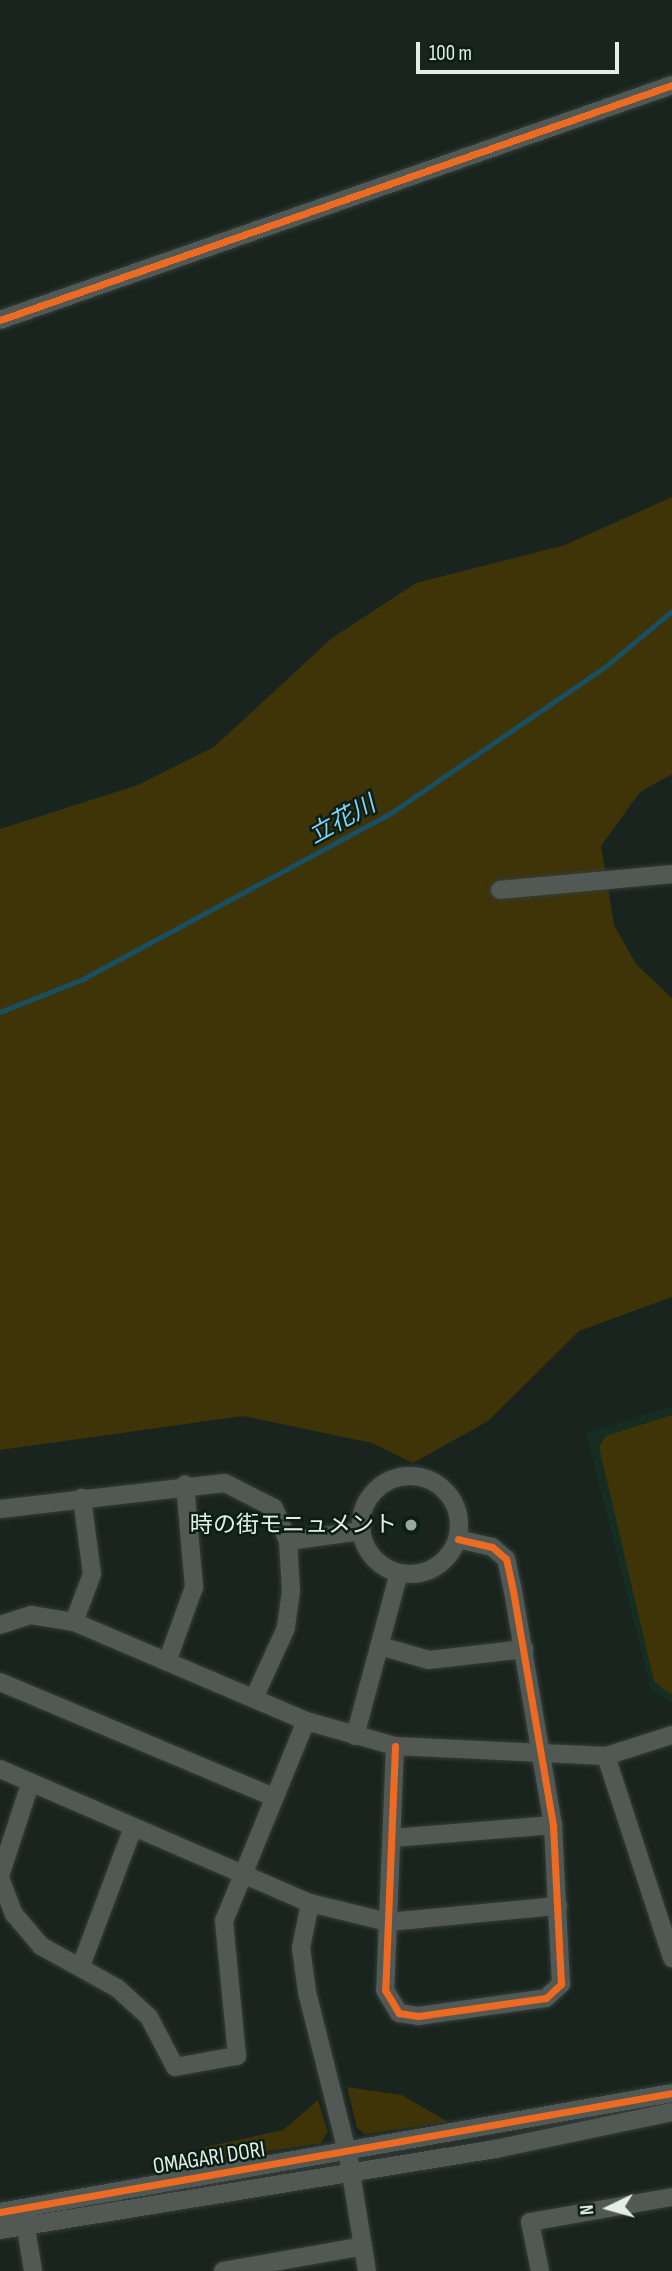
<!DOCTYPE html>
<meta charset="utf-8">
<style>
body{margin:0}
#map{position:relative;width:672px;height:2271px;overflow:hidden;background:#19241e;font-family:"Sofia Sans Condensed","Noto Sans JP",sans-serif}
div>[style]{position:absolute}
.built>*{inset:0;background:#162e22}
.green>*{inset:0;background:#3e3408}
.stream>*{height:4.5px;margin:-2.25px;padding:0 2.25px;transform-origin:2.25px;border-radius:2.25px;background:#194f63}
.roads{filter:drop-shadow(0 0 2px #353d39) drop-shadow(0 0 2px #353d39)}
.minor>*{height:18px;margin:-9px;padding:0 9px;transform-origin:9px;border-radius:9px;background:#525955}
.minor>.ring{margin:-9px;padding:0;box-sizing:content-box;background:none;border:18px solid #525955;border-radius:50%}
.cycleway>*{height:7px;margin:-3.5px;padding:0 3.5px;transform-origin:3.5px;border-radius:3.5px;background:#ed6a23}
.dots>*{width:19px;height:19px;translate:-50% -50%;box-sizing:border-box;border:4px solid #0b1e15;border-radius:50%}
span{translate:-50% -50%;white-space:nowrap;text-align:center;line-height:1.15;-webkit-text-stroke:5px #0b1e15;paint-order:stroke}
.poi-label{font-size:23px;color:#e3eee8}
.right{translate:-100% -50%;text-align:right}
.street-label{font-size:23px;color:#e3eee8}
.water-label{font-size:24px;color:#84d3f8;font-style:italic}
.north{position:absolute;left:574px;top:2173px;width:70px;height:70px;-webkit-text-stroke:5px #0b1e15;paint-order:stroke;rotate:265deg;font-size:19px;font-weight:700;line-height:28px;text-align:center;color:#e3eee8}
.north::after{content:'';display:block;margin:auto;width:24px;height:32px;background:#e3eee8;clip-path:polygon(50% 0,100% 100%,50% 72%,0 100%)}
.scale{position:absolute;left:416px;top:42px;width:203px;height:32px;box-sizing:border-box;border:4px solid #e3eee8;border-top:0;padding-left:9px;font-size:21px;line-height:24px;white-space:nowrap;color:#e3eee8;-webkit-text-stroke:5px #0b1e15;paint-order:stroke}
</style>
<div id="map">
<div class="built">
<i style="clip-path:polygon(672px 1406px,672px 1703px,651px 1690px,586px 1433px)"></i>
</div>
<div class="green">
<i style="clip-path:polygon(672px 497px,672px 774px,640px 792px,601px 846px,614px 925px,636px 964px,672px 998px,672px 1297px,579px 1331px,488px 1421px,413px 1463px,372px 1443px,243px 1416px,0 1450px,0 829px,138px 785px,214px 747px,332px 638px,416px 583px,565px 545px)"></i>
<i style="clip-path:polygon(672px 1415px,672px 1693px,670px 1694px,654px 1681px,599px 1447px,606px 1436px)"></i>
<i style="clip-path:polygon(347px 2087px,402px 2095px,448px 2122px,365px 2134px,357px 2128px)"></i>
<i style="clip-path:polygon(318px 2100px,328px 2132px,321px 2143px,203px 2161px,201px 2148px,283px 2130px)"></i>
</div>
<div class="stream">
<i style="left:0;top:1012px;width:87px;rotate:-21.6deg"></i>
<i style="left:81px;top:980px;width:349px;rotate:-28.3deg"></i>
<i style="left:388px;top:815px;width:263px;rotate:-34.3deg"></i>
<i style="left:605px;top:667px;width:87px;rotate:-39.9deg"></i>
</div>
<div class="roads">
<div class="minor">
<i style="left:0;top:320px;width:712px;rotate:-19.27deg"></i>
<i style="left:500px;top:890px;width:173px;rotate:-5.3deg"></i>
<i class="ring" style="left:361px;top:1476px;width:80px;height:80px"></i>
<i style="left:0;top:1509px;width:226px;rotate:-6.6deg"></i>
<i style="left:225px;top:1483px;width:55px;rotate:27deg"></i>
<i style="left:274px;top:1508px;width:36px;rotate:67deg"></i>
<i style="left:288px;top:1541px;width:50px;rotate:86.6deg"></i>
<i style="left:291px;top:1591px;width:37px;rotate:98deg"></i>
<i style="left:286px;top:1628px;width:77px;rotate:114.6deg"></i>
<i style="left:288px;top:1541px;width:74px;rotate:-7.8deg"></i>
<i style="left:74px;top:1622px;width:51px;rotate:-69.4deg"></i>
<i style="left:92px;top:1574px;width:77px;rotate:-97.5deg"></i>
<i style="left:0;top:1625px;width:33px;rotate:-18deg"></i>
<i style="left:31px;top:1615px;width:44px;rotate:9.2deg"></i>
<i style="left:74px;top:1622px;width:252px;rotate:23.1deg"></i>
<i style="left:306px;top:1721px;width:92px;rotate:15.7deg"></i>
<i style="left:395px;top:1746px;width:211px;rotate:2.7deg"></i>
<i style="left:606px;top:1756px;width:69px;rotate:-17.7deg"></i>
<i style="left:380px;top:1646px;width:51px;rotate:15.9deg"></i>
<i style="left:429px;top:1660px;width:96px;rotate:-6.6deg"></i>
<i style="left:167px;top:1662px;width:80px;rotate:-70.2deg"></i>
<i style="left:194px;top:1587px;width:103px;rotate:-95deg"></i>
<i style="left:0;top:1682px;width:297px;rotate:22.8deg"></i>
<i style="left:355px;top:1736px;width:169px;rotate:-74.9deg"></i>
<i style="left:395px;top:1746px;width:244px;rotate:92.3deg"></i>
<i style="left:385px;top:1990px;width:27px;rotate:59deg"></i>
<i style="left:399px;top:2013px;width:19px;rotate:9deg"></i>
<i style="left:418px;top:2016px;width:129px;rotate:-8deg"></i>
<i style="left:546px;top:1998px;width:21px;rotate:-43deg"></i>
<i style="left:561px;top:1984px;width:159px;rotate:-92.9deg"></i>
<i style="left:553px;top:1825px;width:237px;rotate:-99.7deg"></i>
<i style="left:513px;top:1591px;width:33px;rotate:-102deg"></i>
<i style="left:506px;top:1559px;width:18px;rotate:-139deg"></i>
<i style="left:492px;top:1547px;width:35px;rotate:-167deg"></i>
<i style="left:606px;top:1756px;width:213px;rotate:71.9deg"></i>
<i style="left:0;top:1769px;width:338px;rotate:23.4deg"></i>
<i style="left:310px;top:1903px;width:80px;rotate:13.7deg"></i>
<i style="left:388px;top:1922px;width:171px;rotate:-5.4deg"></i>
<i style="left:392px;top:1838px;width:162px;rotate:-4.6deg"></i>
<i style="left:0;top:1876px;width:97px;rotate:-71.9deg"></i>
<i style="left:0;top:1878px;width:39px;rotate:69deg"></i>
<i style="left:14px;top:1914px;width:42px;rotate:49.8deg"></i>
<i style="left:41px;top:1946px;width:87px;rotate:28.9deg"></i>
<i style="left:117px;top:1988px;width:43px;rotate:42.2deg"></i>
<i style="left:149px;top:2017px;width:56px;rotate:62.5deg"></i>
<i style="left:175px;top:2067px;width:63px;rotate:-10.1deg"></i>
<i style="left:237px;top:2056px;width:136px;rotate:-95.5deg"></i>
<i style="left:224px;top:1921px;width:216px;rotate:-67.7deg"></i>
<i style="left:310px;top:1903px;width:46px;rotate:101.3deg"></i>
<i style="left:301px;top:1948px;width:44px;rotate:82.2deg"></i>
<i style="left:307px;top:1992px;width:168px;rotate:75.9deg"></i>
<i style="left:348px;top:2155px;width:118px;rotate:80.7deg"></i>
<i style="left:81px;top:1966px;width:147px;rotate:-69.4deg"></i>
<i style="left:0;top:2212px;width:682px;rotate:-10.04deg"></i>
<i style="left:24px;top:2216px;width:56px;rotate:80.7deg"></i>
<i style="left:0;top:2230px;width:502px;rotate:-9.29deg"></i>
<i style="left:495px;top:2149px;width:181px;rotate:-11.8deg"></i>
<i style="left:223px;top:2271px;width:142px;rotate:-10.1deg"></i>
<i style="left:540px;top:2271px;width:50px;rotate:-101.5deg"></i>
<i style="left:530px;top:2222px;width:144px;rotate:-10deg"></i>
</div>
</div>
<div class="cycleway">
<i style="left:0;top:320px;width:712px;rotate:-19.27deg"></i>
<i style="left:395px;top:1746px;width:244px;rotate:92.3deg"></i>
<i style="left:385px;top:1990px;width:27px;rotate:59deg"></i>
<i style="left:399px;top:2013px;width:19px;rotate:9deg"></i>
<i style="left:418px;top:2016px;width:129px;rotate:-8deg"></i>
<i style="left:546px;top:1998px;width:21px;rotate:-43deg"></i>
<i style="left:561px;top:1984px;width:159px;rotate:-92.9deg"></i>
<i style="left:553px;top:1825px;width:237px;rotate:-99.7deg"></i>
<i style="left:513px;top:1591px;width:33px;rotate:-102deg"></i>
<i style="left:506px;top:1559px;width:18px;rotate:-139deg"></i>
<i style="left:492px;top:1547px;width:35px;rotate:-167deg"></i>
<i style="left:0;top:2212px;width:682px;rotate:-10.04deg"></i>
</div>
<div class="dots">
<i style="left:411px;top:1525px;background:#9ca7a1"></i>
</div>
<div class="poi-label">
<span class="right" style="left:397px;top:1525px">時の街モニュメント</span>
</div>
<div class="street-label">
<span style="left:209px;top:2158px;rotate:-9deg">OMAGARI DORI</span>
</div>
<div class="water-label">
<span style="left:342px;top:820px;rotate:-29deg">立花川</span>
</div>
<div class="north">N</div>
<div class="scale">100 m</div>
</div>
